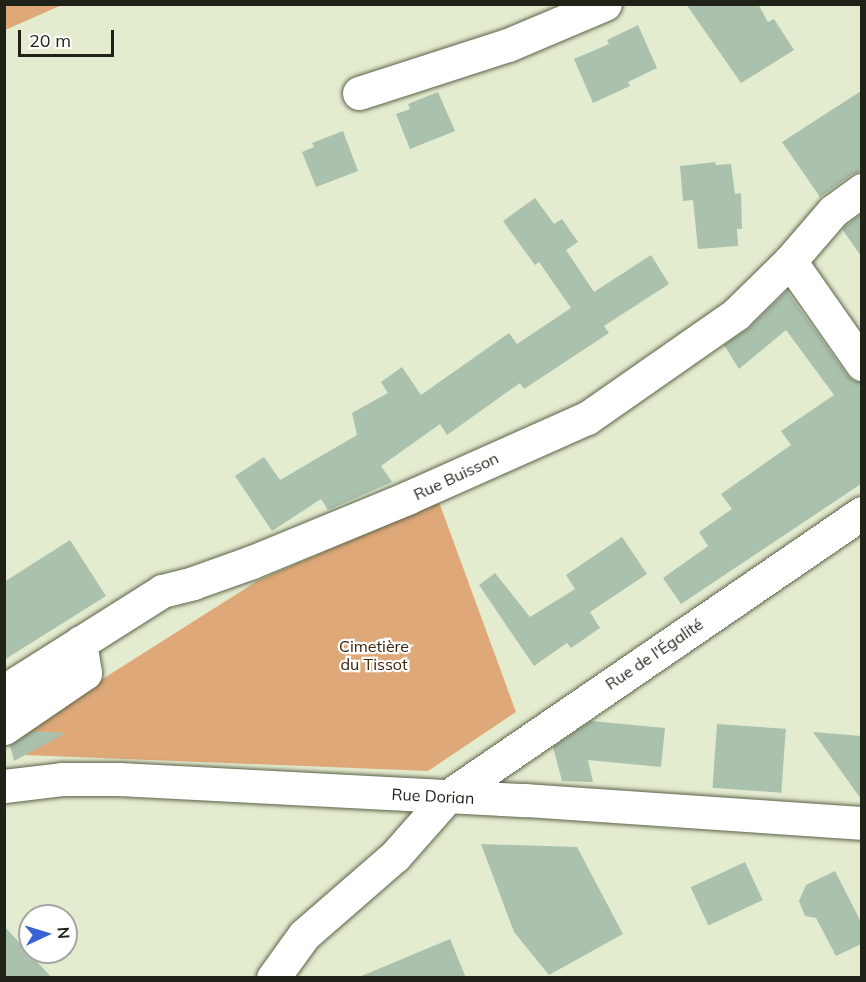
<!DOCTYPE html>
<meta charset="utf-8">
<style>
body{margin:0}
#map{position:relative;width:866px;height:982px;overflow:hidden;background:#e4ecd0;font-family:Mulish,sans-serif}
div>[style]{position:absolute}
.green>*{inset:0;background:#dfa878}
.building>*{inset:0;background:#aac1ad;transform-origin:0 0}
.roads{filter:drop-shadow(0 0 2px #5b6249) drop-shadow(0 0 2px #5b6249)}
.minor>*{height:33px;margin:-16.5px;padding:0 16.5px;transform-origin:16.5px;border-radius:16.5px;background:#fff}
.major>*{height:33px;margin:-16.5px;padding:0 16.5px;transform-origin:16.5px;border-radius:16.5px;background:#fff}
span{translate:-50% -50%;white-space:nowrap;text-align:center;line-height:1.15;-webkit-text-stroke:4.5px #fff;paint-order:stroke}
.street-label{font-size:16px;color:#1f2217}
.park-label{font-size:16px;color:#3c2209}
.frame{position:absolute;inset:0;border:6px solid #1f2217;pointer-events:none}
.north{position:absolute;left:18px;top:904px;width:60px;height:60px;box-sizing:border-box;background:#fff;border:2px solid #a5a7a2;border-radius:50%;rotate:86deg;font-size:16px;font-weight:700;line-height:24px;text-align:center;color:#1f2217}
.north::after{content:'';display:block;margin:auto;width:21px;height:27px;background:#3763d3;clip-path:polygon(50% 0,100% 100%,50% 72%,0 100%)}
.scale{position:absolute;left:18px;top:30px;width:96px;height:27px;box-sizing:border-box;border:3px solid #1f2217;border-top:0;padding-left:8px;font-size:18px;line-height:21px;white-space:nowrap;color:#1f2217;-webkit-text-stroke:4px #fff;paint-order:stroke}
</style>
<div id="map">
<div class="green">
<i style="clip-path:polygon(5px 4px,62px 4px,62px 5px,5px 30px)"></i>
<i style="clip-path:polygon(439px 502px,516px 712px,428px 771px,24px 755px,13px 744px,13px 737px,30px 725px,257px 581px)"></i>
</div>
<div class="building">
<i style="clip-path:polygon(686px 4px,758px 4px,768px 22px,774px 19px,794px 50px,741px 83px)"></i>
<i style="clip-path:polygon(638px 25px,657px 68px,628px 82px,630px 86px,593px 103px,574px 59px,609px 44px,607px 40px)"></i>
<i style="clip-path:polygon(861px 91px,861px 171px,851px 175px,820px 197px,782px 142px)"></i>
<i style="clip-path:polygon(438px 92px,455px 131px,410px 149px,396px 114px,410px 109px,408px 104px)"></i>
<i style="clip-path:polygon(343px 131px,358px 171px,316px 187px,302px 152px,314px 147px,312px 143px)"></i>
<i style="clip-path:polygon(715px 162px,716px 165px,731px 164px,735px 194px,741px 193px,742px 229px,737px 229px,738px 246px,698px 249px,693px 200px,683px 201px,680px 166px)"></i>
<i style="clip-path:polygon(535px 198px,554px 224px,562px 219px,578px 242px,566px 250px,594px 292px,651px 255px,669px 284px,604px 326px,609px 333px,524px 389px,520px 383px,447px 435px,440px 424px,381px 466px,392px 482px,328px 510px,321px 499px,272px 531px,235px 476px,264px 457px,280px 480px,357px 435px,352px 413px,388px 393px,381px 382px,402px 367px,421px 395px,509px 333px,517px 344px,571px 308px,539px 262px,535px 265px,503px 221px)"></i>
<i style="clip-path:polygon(861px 214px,861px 256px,842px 229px)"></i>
<i style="clip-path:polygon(787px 291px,847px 375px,854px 381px,861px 382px,861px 484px,681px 604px,663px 578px,708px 546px,699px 532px,732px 509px,721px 494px,791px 445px,781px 431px,834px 395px,786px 330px,739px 369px,724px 345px,749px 328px)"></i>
<i style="clip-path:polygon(622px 537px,647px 574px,590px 612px,600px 628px,571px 648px,567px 643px,534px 666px,479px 585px,495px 573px,530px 617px,575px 589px,566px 575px)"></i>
<i style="clip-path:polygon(70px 540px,106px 596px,4px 660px,4px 582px)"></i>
<i style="clip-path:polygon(591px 721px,665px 728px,661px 767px,588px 760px,593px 782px,562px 781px,553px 747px)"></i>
<i style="left:717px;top:724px;width:69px;height:64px;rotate:4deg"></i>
<i style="clip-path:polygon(32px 731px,66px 733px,14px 761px,10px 745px)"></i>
<i style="clip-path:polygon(813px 732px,861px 736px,861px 799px)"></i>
<i style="clip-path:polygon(481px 844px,577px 847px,623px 934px,549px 975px,514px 932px)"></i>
<i style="left:745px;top:862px;width:42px;height:60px;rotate:65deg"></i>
<i style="clip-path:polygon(835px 871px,861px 922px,861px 944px,836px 956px,816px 918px,805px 916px,799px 901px,806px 885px)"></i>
<i style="clip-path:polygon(4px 926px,52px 978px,4px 978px)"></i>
<i style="clip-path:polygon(450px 939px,466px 978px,359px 978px,359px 977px)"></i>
</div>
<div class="roads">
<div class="minor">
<i style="left:359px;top:93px;width:157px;rotate:-17.9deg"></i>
<i style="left:508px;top:45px;width:105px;rotate:-22.9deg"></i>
<i style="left:790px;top:261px;width:126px;rotate:55deg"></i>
<i style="left:4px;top:691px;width:187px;rotate:-32.3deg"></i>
<i style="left:162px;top:591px;width:32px;rotate:-14deg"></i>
<i style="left:193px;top:583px;width:63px;rotate:-19.6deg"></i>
<i style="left:252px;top:562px;width:168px;rotate:-22.4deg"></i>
<i style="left:407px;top:498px;width:197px;rotate:-24deg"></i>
<i style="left:587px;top:418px;width:182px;rotate:-34.9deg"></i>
<i style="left:736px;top:314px;width:76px;rotate:-44.5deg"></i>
<i style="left:790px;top:261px;width:66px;rotate:-49.3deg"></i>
<i style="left:833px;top:211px;width:36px;rotate:-36deg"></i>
<i style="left:4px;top:728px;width:98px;rotate:-34.2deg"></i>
<i style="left:85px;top:673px;width:31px;rotate:-99deg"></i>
<i style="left:273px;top:978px;width:53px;rotate:-54.2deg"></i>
<i style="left:304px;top:935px;width:121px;rotate:-41deg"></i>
<i style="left:395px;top:856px;width:79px;rotate:-48.6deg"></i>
<i style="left:447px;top:797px;width:503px;rotate:-34.39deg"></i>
</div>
<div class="major">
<i style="left:4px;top:786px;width:58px;rotate:-6.9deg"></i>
<i style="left:62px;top:779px;width:57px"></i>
<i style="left:119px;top:779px;width:407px;rotate:3deg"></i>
<i style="left:525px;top:800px;width:338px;rotate:3.9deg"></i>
</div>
</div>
<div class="street-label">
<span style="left:456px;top:476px;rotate:-25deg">Rue Buisson</span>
<span style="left:654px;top:654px;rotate:-34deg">Rue de l'Égalité</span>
<span style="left:433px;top:796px;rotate:3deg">Rue Dorian</span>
</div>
<div class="park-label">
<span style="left:374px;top:655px">Cimetière<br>du Tissot</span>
</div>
<div class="frame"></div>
<div class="north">N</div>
<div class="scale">20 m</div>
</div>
